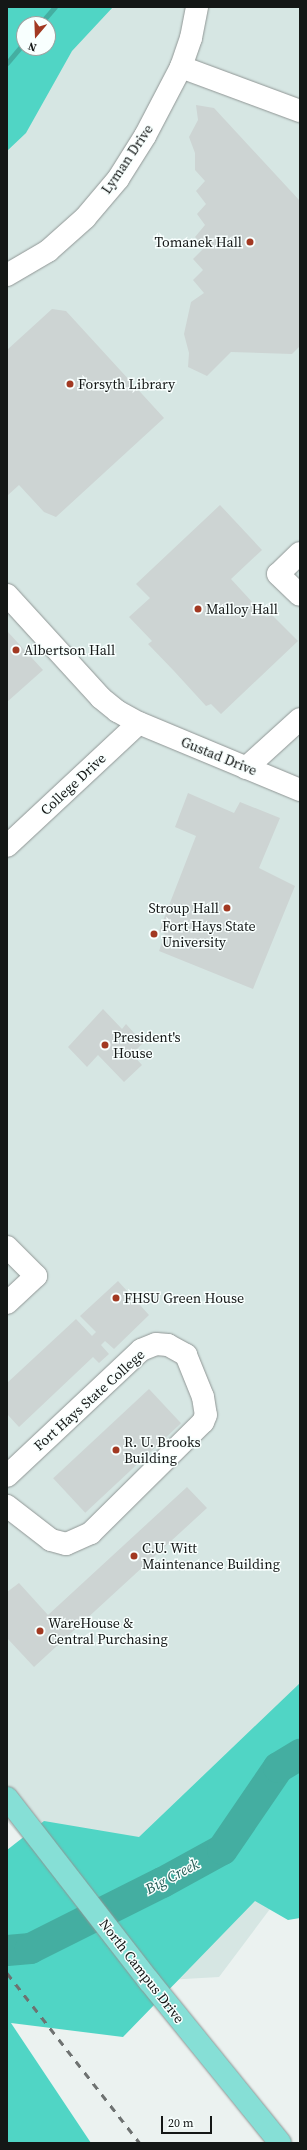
<!DOCTYPE html>
<style>
body{margin:0}
#map{position:relative;width:307px;height:2150px;overflow:hidden;background:#ebf2f0;font-family:"Source Serif 4",serif}
div>[style]{position:absolute}
.built>*{inset:0;background:#d6e6e3}
.green>*{inset:0;background:#50d5c5}
.stream>*{height:5px;margin:-2.5px;padding:0 2.5px;transform-origin:2.5px;border-radius:2.5px;background:#44aea1}
.river>*{height:31px;margin:-15.5px;padding:0 15.5px;transform-origin:15.5px;border-radius:15.5px;background:#44aea1}
.building>*{inset:0;background:#cdd4d3;transform-origin:0 0}
.roads{filter:drop-shadow(0 0 1px #909695) drop-shadow(0 0 1px #909695)}
.minor>*{height:22px;margin:-11px;padding:0 11px;transform-origin:11px;border-radius:11px;background:#fff}
.major>*{height:22px;margin:-11px;padding:0 11px;transform-origin:11px;border-radius:11px;background:#86dfd6}
.rail>*{height:3px;margin-top:-1.5px;transform-origin:0;background:repeating-linear-gradient(90deg,#6e7271 0 7px,transparent 0 14px)}
.dots>*{width:11px;height:11px;translate:-50% -50%;box-sizing:border-box;border:2px solid #f8fffe;border-radius:50%}
span{translate:-50% -50%;white-space:nowrap;text-align:center;line-height:1.15;-webkit-text-stroke:3px #f8fffe;paint-order:stroke}
.street-label{font-size:14px;color:#141716}
.poi-label{font-size:14px;color:#141716}
.right{translate:-100% -50%;text-align:right}
.left{translate:0 -50%;text-align:left}
.water-label{font-size:15px;color:#235d56;font-style:italic}
.frame{position:absolute;inset:0;border:8px solid #141716;pointer-events:none}
.north{position:absolute;left:16px;top:16px;width:40px;height:40px;box-sizing:border-box;background:#f8fffe;border:1px solid #9da2a1;border-radius:50%;rotate:199deg;font-size:11px;font-weight:700;line-height:16px;text-align:center;color:#141716}
.north::after{content:'';display:block;margin:auto;width:14px;height:18px;background:#a23922;clip-path:polygon(50% 0,100% 100%,50% 72%,0 100%)}
.scale{position:absolute;left:161px;top:2116px;width:51px;height:18px;box-sizing:border-box;border:2px solid #141716;border-top:0;padding-left:5px;font-size:12px;line-height:14px;white-space:nowrap;color:#141716;-webkit-text-stroke:3px #f8fffe;paint-order:stroke}
</style>
<div id="map">
<div class="built">
<i style="clip-path:polygon(evenodd,7px 7px,300px 7px,300px 1869px,219px 1977px,149px 1981px,7px 1821px,7px 7px,24px 24px,48px 24px,48px 48px,24px 48px,24px 24px)"></i>
</div>
<div class="green">
<i style="clip-path:polygon(evenodd,7px 7px,113px 7px,72px 51px,26px 133px,7px 151px,7px 7px,24px 24px,48px 24px,48px 48px,24px 48px,24px 24px)"></i>
<i style="clip-path:polygon(300px 1683px,300px 1918px,288px 1920px,255px 1901px,123px 2037px,11px 2023px,91px 2143px,7px 2143px,7px 1850px,44px 1821px,139px 1837px)"></i>
</div>
<div class="stream">
<i style="left:40px;top:24px;width:23px;rotate:-49deg"></i>
<i style="left:7px;top:63px;width:26px;rotate:-50deg"></i>
</div>
<div class="river">
<i style="left:7px;top:1950px;width:23px;rotate:-5deg"></i>
<i style="left:30px;top:1948px;width:148px;rotate:-26.6deg"></i>
<i style="left:162px;top:1882px;width:68px;rotate:-28.8deg"></i>
<i style="left:222px;top:1849px;width:99px;rotate:-55.7deg"></i>
<i style="left:278px;top:1767px;width:26px;rotate:-31deg"></i>
</div>
<div class="building">
<i style="clip-path:polygon(196px 105px,214px 108px,300px 201px,300px 346px,292px 354px,231px 352px,207px 376px,188px 367px,189px 353px,184px 334px,191px 302px,204px 293px,193px 280px,203px 270px,193px 259px,205px 247px,195px 237px,205px 225px,197px 214px,206px 204px,196px 191px,205px 181px,195px 170px,195px 153px,189px 137px,198px 120px)"></i>
<i style="clip-path:polygon(52px 309px,66px 311px,164px 418px,56px 517px,44px 512px,19px 485px,7px 496px,7px 350px)"></i>
<i style="clip-path:polygon(220px 505px,262px 550px,231px 579px,266px 617px,272px 615px,298px 641px,221px 714px,211px 704px,206px 706px,174px 671px,148px 644px,152px 641px,129px 617px,150px 598px,136px 584px)"></i>
<i style="clip-path:polygon(7px 631px,43px 670px,7px 702px)"></i>
<i style="clip-path:polygon(188px 793px,234px 813px,240px 802px,280px 818px,259px 868px,295px 886px,253px 989px,159px 951px,165px 934px,159px 931px,196px 836px,175px 827px)"></i>
<i style="clip-path:polygon(103px 1009px,122px 1029px,126px 1024px,143px 1043px,132px 1054px,142px 1065px,124px 1082px,98px 1055px,87px 1067px,68px 1047px)"></i>
<i style="clip-path:polygon(118px 1281px,149px 1315px,114px 1349px,105px 1341px,101px 1345px,109px 1354px,99px 1363px,93px 1357px,19px 1427px,7px 1414px,7px 1383px,76px 1319px,92px 1336px,96px 1332px,80px 1316px)"></i>
<i style="left:149px;top:1389px;width:47px;height:131px;rotate:47deg"></i>
<i style="clip-path:polygon(187px 1487px,207px 1508px,34px 1667px,7px 1638px,7px 1592px,19px 1583px,48px 1615px)"></i>
</div>
<div class="roads">
<div class="minor">
<i style="left:181px;top:67px;width:127px;rotate:20.3deg"></i>
<i style="left:7px;top:275px;width:48px;rotate:-30.3deg"></i>
<i style="left:48px;top:251px;width:50px;rotate:-41.7deg"></i>
<i style="left:85px;top:218px;width:51px;rotate:-49.8deg"></i>
<i style="left:118px;top:179px;width:51px;rotate:-57.9deg"></i>
<i style="left:145px;top:136px;width:78px;rotate:-62.4deg"></i>
<i style="left:181px;top:67px;width:31px;rotate:-71deg"></i>
<i style="left:191px;top:38px;width:32px;rotate:-79deg"></i>
<i style="left:300px;top:553px;width:30px;rotate:136deg"></i>
<i style="left:278px;top:574px;width:30px;rotate:44deg"></i>
<i style="left:7px;top:595px;width:139px;rotate:47.6deg"></i>
<i style="left:101px;top:698px;width:21px;rotate:39deg"></i>
<i style="left:117px;top:711px;width:25px;rotate:29deg"></i>
<i style="left:139px;top:723px;width:174px;rotate:22.6deg"></i>
<i style="left:246px;top:768px;width:73px;rotate:-42.2deg"></i>
<i style="left:7px;top:846px;width:180px;rotate:-43deg"></i>
<i style="left:7px;top:1247px;width:41px;rotate:45deg"></i>
<i style="left:36px;top:1276px;width:40px;rotate:137deg"></i>
<i style="left:7px;top:1476px;width:184px;rotate:-43.2deg"></i>
<i style="left:141px;top:1350px;width:16px;rotate:-22deg"></i>
<i style="left:156px;top:1344px;width:12px;rotate:5deg"></i>
<i style="left:168px;top:1345px;width:21px;rotate:29deg"></i>
<i style="left:186px;top:1355px;width:45px;rotate:68deg"></i>
<i style="left:203px;top:1397px;width:18px;rotate:81deg"></i>
<i style="left:206px;top:1415px;width:8px;rotate:113deg"></i>
<i style="left:203px;top:1422px;width:158px;rotate:135.3deg"></i>
<i style="left:91px;top:1533px;width:27px;rotate:156deg"></i>
<i style="left:66px;top:1544px;width:16px;rotate:-165deg"></i>
<i style="left:51px;top:1540px;width:56px;rotate:-142.3deg"></i>
</div>
<div class="major">
<i style="left:7px;top:1798px;width:232px;rotate:52.2deg"></i>
<i style="left:149px;top:1981px;width:208px;rotate:51deg"></i>
</div>
</div>
<div class="rail">
<i style="left:7px;top:1973px;width:216px;rotate:52deg"></i>
</div>
<div class="dots">
<i style="left:250px;top:242px;background:#a23922"></i>
<i style="left:70px;top:384px;background:#a23922"></i>
<i style="left:198px;top:609px;background:#a23922"></i>
<i style="left:16px;top:650px;background:#a23922"></i>
<i style="left:227px;top:908px;background:#a23922"></i>
<i style="left:154px;top:934px;background:#a23922"></i>
<i style="left:105px;top:1045px;background:#a23922"></i>
<i style="left:116px;top:1298px;background:#a23922"></i>
<i style="left:116px;top:1450px;background:#a23922"></i>
<i style="left:134px;top:1556px;background:#a23922"></i>
<i style="left:40px;top:1631px;background:#a23922"></i>
</div>
<div class="street-label">
<span style="left:127px;top:159px;rotate:-56deg">Lyman Drive</span>
<span style="left:219px;top:756px;rotate:22deg">Gustad Drive</span>
<span style="left:73px;top:784px;rotate:-43deg">College Drive</span>
<span style="left:89px;top:1400px;rotate:-42deg">Fort Hays State College</span>
<span style="left:142px;top:1971px;rotate:52deg">North Campus Drive</span>
</div>
<div class="poi-label">
<span class="right" style="left:242px;top:242px">Tomanek Hall</span>
<span class="left" style="left:78px;top:384px">Forsyth Library</span>
<span class="left" style="left:206px;top:609px">Malloy Hall</span>
<span class="left" style="left:24px;top:650px">Albertson Hall</span>
<span class="right" style="left:219px;top:908px">Stroup Hall</span>
<span class="left" style="left:162px;top:934px">Fort Hays State<br>University</span>
<span class="left" style="left:113px;top:1045px">President's<br>House</span>
<span class="left" style="left:124px;top:1298px">FHSU Green House</span>
<span class="left" style="left:124px;top:1450px">R. U. Brooks<br>Building</span>
<span class="left" style="left:142px;top:1556px">C.U. Witt<br>Maintenance Building</span>
<span class="left" style="left:48px;top:1631px">WareHouse &amp;<br>Central Purchasing</span>
</div>
<div class="water-label">
<span style="left:172px;top:1876px;rotate:-28deg">Big Creek</span>
</div>
<div class="frame"></div>
<div class="north">N</div>
<div class="scale">20 m</div>
</div>
